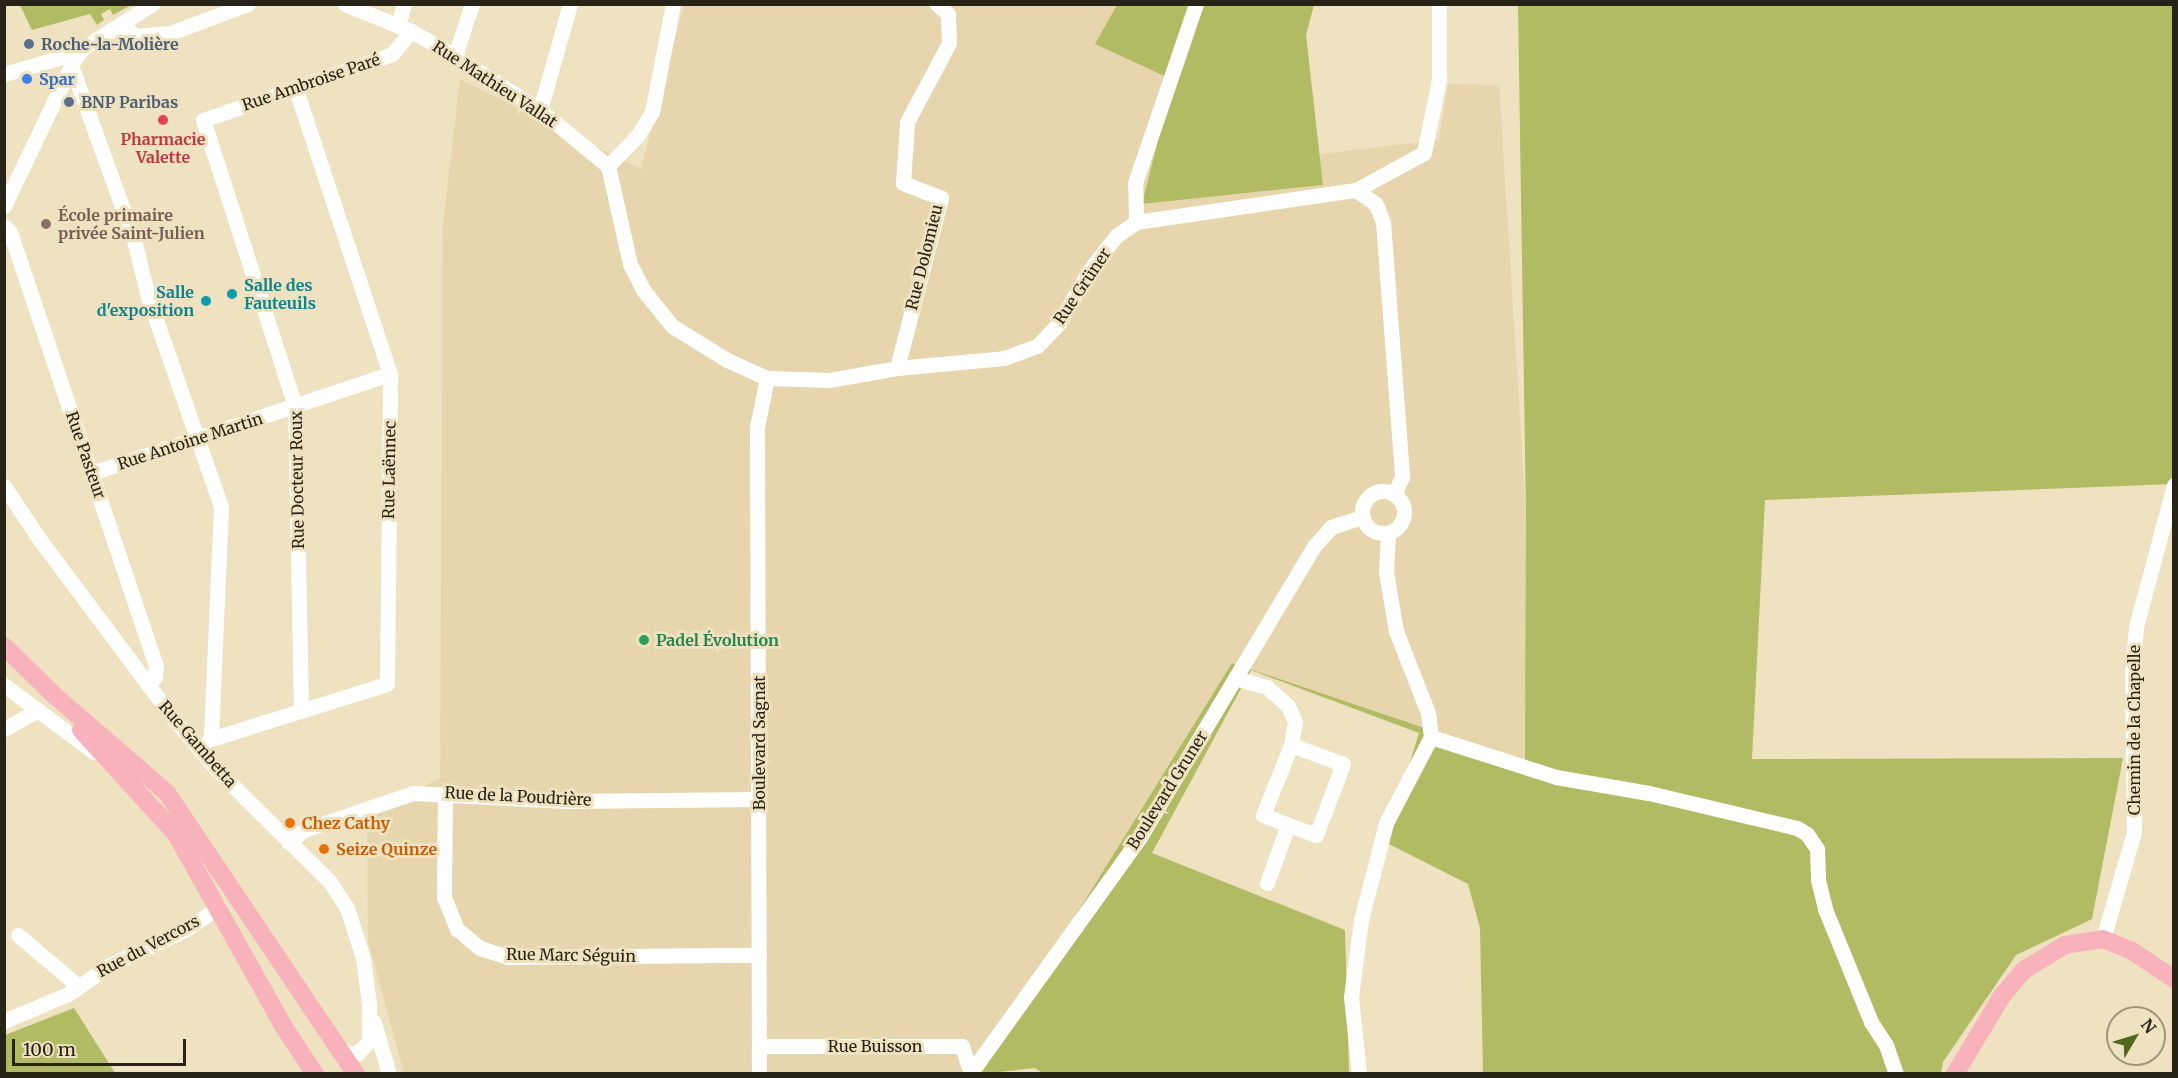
<!DOCTYPE html>
<meta charset="utf-8">
<style>
body{margin:0}
#map{position:relative;width:2178px;height:1078px;overflow:hidden;background:#efe2c0;font-family:Merriweather,serif}
div>[style]{position:absolute}
.built>*{inset:0;background:#e7d6ad}
.green>*{inset:0;background:#b1bb64}
.minor>*{height:15px;margin:-7.5px;padding:0 7.5px;transform-origin:7.5px;border-radius:7.5px;background:#fff}
.minor>.ring{margin:-7.5px;padding:0;box-sizing:content-box;background:none;border:15px solid #fff;border-radius:50%}
.major>*{height:18px;margin:-9px;padding:0 9px;transform-origin:9px;border-radius:9px;background:#f8b2bc}
.dots>*{width:16px;height:16px;translate:-50% -50%;box-sizing:border-box;border:3px solid #efe2c0;border-radius:50%}
span{translate:-50% -50%;white-space:nowrap;text-align:center;line-height:1.15;-webkit-text-stroke:6px #efe2c0;paint-order:stroke}
.service-label{font-size:16px;color:#4e5e75;font-weight:700}
.left{translate:0 -50%;text-align:left}
.shop-label{font-size:16px;color:#366cbe;font-weight:700}
.street-label{font-size:16px;color:#282317}
.health-label{font-size:16px;color:#be3a42;font-weight:700}
.education-label{font-size:16px;color:#785e54;font-weight:700}
.culture-label{font-size:16px;color:#0d838f;font-weight:700}
.right{translate:-100% -50%;text-align:right}
.leisure-label{font-size:16px;color:#27864d;font-weight:700}
.food-label{font-size:16px;color:#c56008;font-weight:700}
.frame{position:absolute;inset:0;border:6px solid #282317;pointer-events:none}
.north{position:absolute;left:2106px;top:1006px;width:60px;height:60px;box-sizing:border-box;background:#efe2c0;border:2px solid #9f967c;border-radius:50%;rotate:52deg;font-size:16px;font-weight:700;line-height:24px;text-align:center;color:#282317}
.north::after{content:'';display:block;margin:auto;width:21px;height:27px;background:#50691b;clip-path:polygon(50% 0,100% 100%,50% 72%,0 100%)}
.scale{position:absolute;left:12px;top:1039px;width:174px;height:27px;box-sizing:border-box;border:3px solid #282317;border-top:0;padding-left:8px;font-size:18px;line-height:21px;white-space:nowrap;color:#282317;-webkit-text-stroke:4px #efe2c0;paint-order:stroke}
</style>
<div id="map">
<div class="built">
<i style="clip-path:polygon(684px 5px,1117px 5px,1095px 44px,1173px 80px,1142px 204px,1323px 185px,1320px 154px,1439px 140px,1448px 84px,1499px 85px,1526px 513px,1526px 763px,1232px 663px,996px 1044px,981px 1074px,404px 1073px,368px 941px,367px 816px,440px 778px,443px 224px,460px 79px,641px 169px)"></i>
</div>
<div class="green">
<i style="clip-path:polygon(20px 5px,131px 5px,113px 15px,110px 9px,101px 14px,104px 20px,97px 25px,90px 14px,32px 30px)"></i>
<i style="clip-path:polygon(1117px 5px,1314px 5px,1306px 35px,1323px 185px,1142px 204px,1173px 80px,1095px 44px)"></i>
<i style="clip-path:polygon(1518px 5px,2173px 5px,2173px 484px,1765px 500px,1752px 759px,2123px 758px,2092px 919px,2016px 955px,1943px 1062px,1941px 1073px,1483px 1073px,1480px 928px,1468px 884px,1385px 842px,1419px 733px,1251px 670px,1152px 853px,1345px 930px,1349px 1073px,1044px 1074px,1035px 1068px,981px 1074px,996px 1044px,1232px 663px,1525px 762px,1526px 513px)"></i>
<i style="clip-path:polygon(74px 1008px,115px 1073px,5px 1073px,5px 1035px)"></i>
</div>
<div class="minor">
<i style="left:345px;top:4px;width:71px;rotate:22.2deg"></i>
<i style="left:411px;top:31px;width:51px;rotate:29.6deg"></i>
<i style="left:455px;top:56px;width:101px;rotate:32.4deg"></i>
<i style="left:540px;top:110px;width:88px;rotate:39.5deg"></i>
<i style="left:608px;top:166px;width:100px;rotate:77.3deg"></i>
<i style="left:630px;top:264px;width:30px;rotate:63deg"></i>
<i style="left:644px;top:291px;width:45px;rotate:51.3deg"></i>
<i style="left:672px;top:326px;width:65px;rotate:31.7deg"></i>
<i style="left:727px;top:360px;width:44px;rotate:24.2deg"></i>
<i style="left:767px;top:378px;width:62px;rotate:1.8deg"></i>
<i style="left:829px;top:380px;width:69px;rotate:-10deg"></i>
<i style="left:897px;top:368px;width:107px;rotate:-5.3deg"></i>
<i style="left:1004px;top:358px;width:35px;rotate:-20deg"></i>
<i style="left:1037px;top:346px;width:32px;rotate:-46deg"></i>
<i style="left:1059px;top:323px;width:59px;rotate:-60.4deg"></i>
<i style="left:1088px;top:272px;width:46px;rotate:-52.1deg"></i>
<i style="left:1116px;top:236px;width:24px;rotate:-35deg"></i>
<i style="left:1136px;top:222px;width:222px;rotate:-8.3deg"></i>
<i style="left:1356px;top:190px;width:77px;rotate:-28.6deg"></i>
<i style="left:1424px;top:153px;width:75px;rotate:-78.4deg"></i>
<i style="left:1439px;top:80px;width:76px;rotate:-90deg"></i>
<i style="left:121px;top:24px;width:19px;rotate:39deg"></i>
<i style="left:136px;top:36px;width:34px;rotate:-5deg"></i>
<i style="left:170px;top:33px;width:83px;rotate:-20.4deg"></i>
<i style="left:398px;top:26px;width:23px;rotate:-75deg"></i>
<i style="left:455px;top:56px;width:55px;rotate:-71.9deg"></i>
<i style="left:71px;top:65px;width:186px;rotate:70.2deg"></i>
<i style="left:134px;top:240px;width:59px;rotate:76.2deg"></i>
<i style="left:148px;top:297px;width:222px;rotate:70.8deg"></i>
<i style="left:221px;top:507px;width:232px;rotate:92.5deg"></i>
<i style="left:211px;top:739px;width:9px;rotate:139deg"></i>
<i style="left:4px;top:74px;width:60px;rotate:-16.3deg"></i>
<i style="left:62px;top:57px;width:13px;rotate:4deg"></i>
<i style="left:540px;top:110px;width:110px;rotate:-74.2deg"></i>
<i style="left:608px;top:166px;width:43px;rotate:-45.9deg"></i>
<i style="left:638px;top:135px;width:27px;rotate:-59deg"></i>
<i style="left:652px;top:112px;width:110px;rotate:-79deg"></i>
<i style="left:1356px;top:190px;width:24px;rotate:35deg"></i>
<i style="left:1376px;top:204px;width:19px;rotate:69deg"></i>
<i style="left:1383px;top:222px;width:256px;rotate:85.7deg"></i>
<i style="left:1402px;top:477px;width:19px;rotate:115deg"></i>
<i style="left:4px;top:206px;width:164px;rotate:-64.4deg"></i>
<i style="left:75px;top:58px;width:13px;rotate:-51deg"></i>
<i style="left:83px;top:48px;width:82px;rotate:-32.5deg"></i>
<i style="left:1136px;top:222px;width:39px;rotate:-91deg"></i>
<i style="left:1135px;top:183px;width:189px;rotate:-71.2deg"></i>
<i style="left:4px;top:226px;width:8px;rotate:45deg"></i>
<i style="left:10px;top:232px;width:457px;rotate:71.4deg"></i>
<i style="left:156px;top:665px;width:12px;rotate:95deg"></i>
<i style="left:155px;top:677px;width:11px;rotate:128deg"></i>
<i style="left:897px;top:368px;width:176px;rotate:-75.5deg"></i>
<i style="left:941px;top:198px;width:41px;rotate:-158.5deg"></i>
<i style="left:903px;top:183px;width:61px;rotate:-86.2deg"></i>
<i style="left:907px;top:122px;width:89px;rotate:-62deg"></i>
<i style="left:949px;top:43px;width:29px;rotate:-92deg"></i>
<i style="left:948px;top:14px;width:15px;rotate:-138deg"></i>
<i style="left:92px;top:473px;width:314px;rotate:-18.4deg"></i>
<i style="left:4px;top:486px;width:65px;rotate:56.3deg"></i>
<i style="left:40px;top:540px;width:222px;rotate:53.2deg"></i>
<i style="left:173px;top:718px;width:70px;rotate:49.7deg"></i>
<i style="left:218px;top:771px;width:158px;rotate:44.7deg"></i>
<i style="left:330px;top:882px;width:31px;rotate:57deg"></i>
<i style="left:347px;top:908px;width:52px;rotate:72.3deg"></i>
<i style="left:363px;top:958px;width:47px;rotate:82.7deg"></i>
<i style="left:369px;top:1005px;width:36px;rotate:90deg"></i>
<i style="left:369px;top:1041px;width:19px;rotate:133deg"></i>
<i style="left:356px;top:1055px;width:18px;rotate:-164deg"></i>
<i class="ring" style="left:1362px;top:491px;width:27px;height:27px"></i>
<i style="left:1235px;top:678px;width:33px;rotate:16deg"></i>
<i style="left:1267px;top:687px;width:28px;rotate:42deg"></i>
<i style="left:1288px;top:706px;width:17px;rotate:66deg"></i>
<i style="left:1295px;top:722px;width:23px;rotate:100deg"></i>
<i style="left:4px;top:685px;width:112px;rotate:36.7deg"></i>
<i style="left:301px;top:711px;width:305px;rotate:-91.1deg"></i>
<i style="left:295px;top:406px;width:300px;rotate:-107.8deg"></i>
<i style="left:203px;top:120px;width:200px;rotate:-19.2deg"></i>
<i style="left:392px;top:54px;width:30px;rotate:-50deg"></i>
<i style="left:4px;top:729px;width:39px;rotate:-29deg"></i>
<i style="left:1431px;top:737px;width:131px;rotate:17.7deg"></i>
<i style="left:1556px;top:777px;width:94px;rotate:9.8deg"></i>
<i style="left:1649px;top:793px;width:152px;rotate:13.3deg"></i>
<i style="left:1797px;top:828px;width:12px;rotate:31deg"></i>
<i style="left:1807px;top:834px;width:18px;rotate:56deg"></i>
<i style="left:1817px;top:849px;width:31px;rotate:88deg"></i>
<i style="left:1818px;top:880px;width:30px;rotate:76deg"></i>
<i style="left:1825px;top:909px;width:122px;rotate:67.8deg"></i>
<i style="left:1871px;top:1022px;width:27px;rotate:57deg"></i>
<i style="left:1886px;top:1045px;width:31px;rotate:71deg"></i>
<i style="left:211px;top:739px;width:184px;rotate:-17.4deg"></i>
<i style="left:387px;top:684px;width:310px;rotate:-89.4deg"></i>
<i style="left:390px;top:374px;width:302px;rotate:-108.3deg"></i>
<i style="left:445px;top:793px;width:104px;rotate:90.6deg"></i>
<i style="left:444px;top:897px;width:35px;rotate:68deg"></i>
<i style="left:457px;top:929px;width:30px;rotate:40deg"></i>
<i style="left:480px;top:948px;width:29px;rotate:18deg"></i>
<i style="left:508px;top:957px;width:251px;rotate:-0.5deg"></i>
<i style="left:288px;top:842px;width:20px;rotate:-37deg"></i>
<i style="left:304px;top:830px;width:115px;rotate:-18.7deg"></i>
<i style="left:413px;top:793px;width:154px;rotate:3deg"></i>
<i style="left:567px;top:801px;width:192px;rotate:-0.6deg"></i>
<i style="left:1267px;top:883px;width:62px;rotate:-70.1deg"></i>
<i style="left:1288px;top:825px;width:27px;rotate:-158deg"></i>
<i style="left:1263px;top:815px;width:75px;rotate:-68.2deg"></i>
<i style="left:1291px;top:745px;width:55px;rotate:20.1deg"></i>
<i style="left:1343px;top:764px;width:76px;rotate:110.8deg"></i>
<i style="left:1316px;top:835px;width:30px;rotate:-160deg"></i>
<i style="left:18px;top:935px;width:77px;rotate:40.3deg"></i>
<i style="left:2103px;top:939px;width:111px;rotate:-73.8deg"></i>
<i style="left:2134px;top:832px;width:160px;rotate:-90.7deg"></i>
<i style="left:2132px;top:672px;width:45px;rotate:-84.9deg"></i>
<i style="left:2136px;top:627px;width:147px;rotate:-75deg"></i>
<i style="left:4px;top:1021px;width:69px;rotate:-22.9deg"></i>
<i style="left:68px;top:994px;width:51px;rotate:-34.6deg"></i>
<i style="left:110px;top:965px;width:84px;rotate:-25.3deg"></i>
<i style="left:186px;top:929px;width:40px;rotate:-34deg"></i>
<i style="left:374px;top:1022px;width:54px;rotate:73.9deg"></i>
<i style="left:759px;top:1046px;width:203px"></i>
<i style="left:962px;top:1046px;width:29px;rotate:72deg"></i>
<i style="left:972px;top:1071px;width:288px;rotate:-54.3deg"></i>
<i style="left:1140px;top:837px;width:340px;rotate:-59.1deg"></i>
<i style="left:1315px;top:545px;width:24px;rotate:-48deg"></i>
<i style="left:1331px;top:527px;width:33px;rotate:-18deg"></i>
<i style="left:759px;top:1074px;width:647px;rotate:-90.18deg"></i>
<i style="left:757px;top:427px;width:50px;rotate:-78.5deg"></i>
<i style="left:1359px;top:1074px;width:77px;rotate:-95.9deg"></i>
<i style="left:1351px;top:997px;width:78px;rotate:-82.6deg"></i>
<i style="left:1361px;top:920px;width:100px;rotate:-75.5deg"></i>
<i style="left:1386px;top:823px;width:97px;rotate:-62.4deg"></i>
<i style="left:1431px;top:737px;width:24px;rotate:-97deg"></i>
<i style="left:1428px;top:713px;width:88px;rotate:-111.3deg"></i>
<i style="left:1396px;top:631px;width:60px;rotate:-99.6deg"></i>
<i style="left:1386px;top:572px;width:39px;rotate:-87deg"></i>
</div>
<div class="major">
<i style="left:4px;top:646px;width:70px;rotate:44.4deg"></i>
<i style="left:54px;top:695px;width:150px;rotate:40.9deg"></i>
<i style="left:167px;top:793px;width:339px;rotate:56.1deg"></i>
<i style="left:81px;top:730px;width:141px;rotate:47.6deg"></i>
<i style="left:176px;top:834px;width:218px;rotate:60.8deg"></i>
<i style="left:282px;top:1024px;width:60px;rotate:56.6deg"></i>
<i style="left:1955px;top:1074px;width:91px;rotate:-58.9deg"></i>
<i style="left:2002px;top:996px;width:34px;rotate:-50deg"></i>
<i style="left:2024px;top:970px;width:48px;rotate:-31.4deg"></i>
<i style="left:2065px;top:945px;width:38px;rotate:-9deg"></i>
<i style="left:2103px;top:939px;width:31px;rotate:22deg"></i>
<i style="left:2132px;top:951px;width:50px;rotate:33.7deg"></i>
</div>
<div class="dots">
<i style="left:29px;top:44px;background:#5c6f8a"></i>
<i style="left:27px;top:79px;background:#3f7fe0"></i>
<i style="left:69px;top:102px;background:#5c6f8a"></i>
<i style="left:163px;top:120px;background:#e0444e"></i>
<i style="left:46px;top:224px;background:#8d6e63"></i>
<i style="left:232px;top:294px;background:#0f9aa8"></i>
<i style="left:206px;top:301px;background:#0f9aa8"></i>
<i style="left:644px;top:640px;background:#2e9e5b"></i>
<i style="left:290px;top:823px;background:#e8710a"></i>
<i style="left:324px;top:849px;background:#e8710a"></i>
</div>
<div class="service-label">
<span class="left" style="left:41px;top:44px">Roche-la-Molière</span>
<span class="left" style="left:81px;top:102px">BNP Paribas</span>
</div>
<div class="shop-label">
<span class="left" style="left:39px;top:79px">Spar</span>
</div>
<div class="street-label">
<span style="left:311px;top:82px;rotate:-19deg">Rue Ambroise Paré</span>
<span style="left:495px;top:84px;rotate:33deg">Rue Mathieu Vallat</span>
<span style="left:924px;top:257px;rotate:-76deg">Rue Dolomieu</span>
<span style="left:1082px;top:286px;rotate:-56deg">Rue Grüner</span>
<span style="left:190px;top:441px;rotate:-18deg">Rue Antoine Martin</span>
<span style="left:86px;top:455px;rotate:71deg">Rue Pasteur</span>
<span style="left:389px;top:470px;rotate:-89deg">Rue Laënnec</span>
<span style="left:297px;top:480px;rotate:-91deg">Rue Docteur Roux</span>
<span style="left:2134px;top:730px;rotate:-90deg">Chemin de la Chapelle</span>
<span style="left:759px;top:743px;rotate:-90deg">Boulevard Sagnat</span>
<span style="left:198px;top:744px;rotate:49deg">Rue Gambetta</span>
<span style="left:1167px;top:790px;rotate:-58deg">Boulevard Gruner</span>
<span style="left:518px;top:796px;rotate:3deg">Rue de la Poudrière</span>
<span style="left:148px;top:946px;rotate:-28deg">Rue du Vercors</span>
<span style="left:571px;top:955px;rotate:1deg">Rue Marc Séguin</span>
<span style="left:875px;top:1046px">Rue Buisson</span>
</div>
<div class="health-label">
<span style="left:163px;top:148px">Pharmacie<br>Valette</span>
</div>
<div class="education-label">
<span class="left" style="left:58px;top:224px">École primaire<br>privée Saint-Julien</span>
</div>
<div class="culture-label">
<span class="left" style="left:244px;top:294px">Salle des<br>Fauteuils</span>
<span class="right" style="left:194px;top:301px">Salle<br>d'exposition</span>
</div>
<div class="leisure-label">
<span class="left" style="left:656px;top:640px">Padel Évolution</span>
</div>
<div class="food-label">
<span class="left" style="left:302px;top:823px">Chez Cathy</span>
<span class="left" style="left:336px;top:849px">Seize Quinze</span>
</div>
<div class="frame"></div>
<div class="north">N</div>
<div class="scale">100 m</div>
</div>
